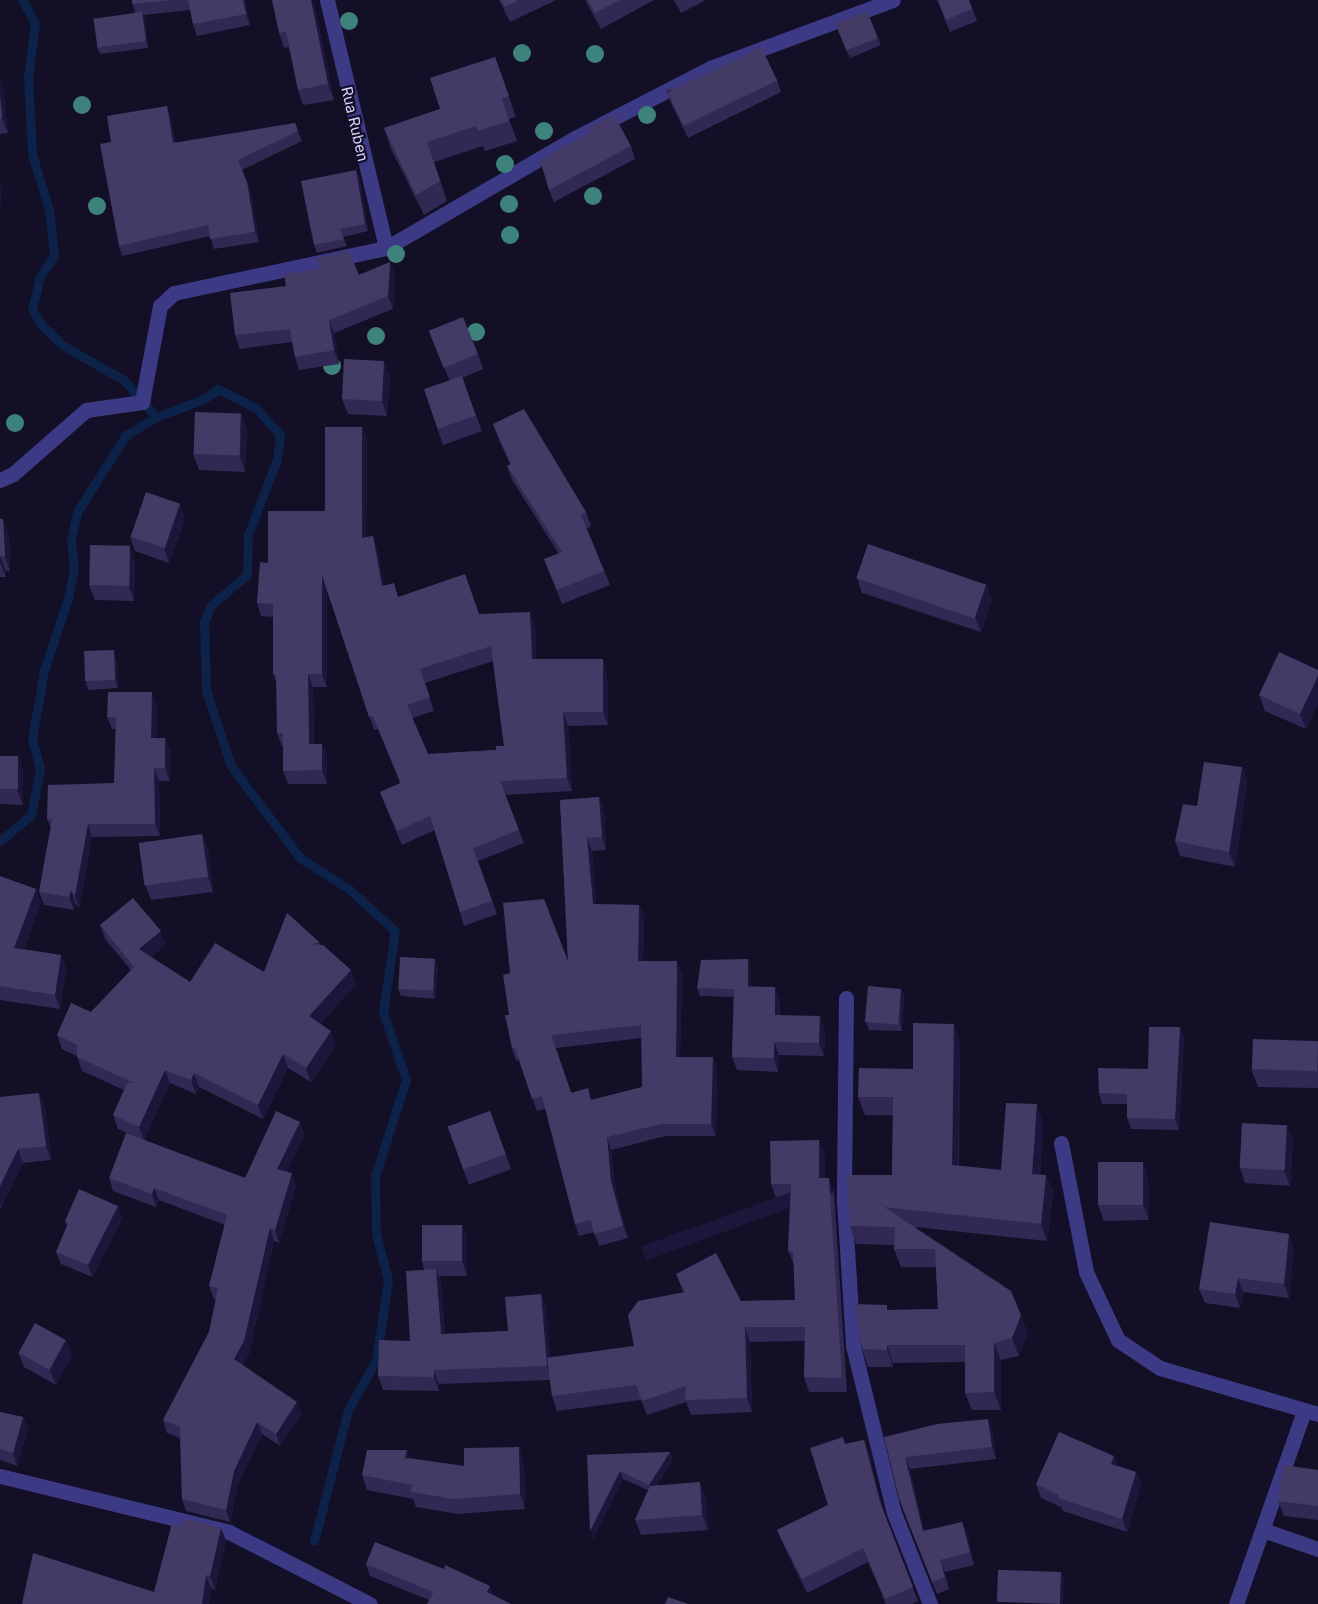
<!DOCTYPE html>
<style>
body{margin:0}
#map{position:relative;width:1318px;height:1604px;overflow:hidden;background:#130f26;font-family:Inter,sans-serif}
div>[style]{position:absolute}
.stream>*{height:9px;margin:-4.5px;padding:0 4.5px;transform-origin:4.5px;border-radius:4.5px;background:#0c2248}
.minor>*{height:15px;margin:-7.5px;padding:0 7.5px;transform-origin:7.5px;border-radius:7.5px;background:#3d3a85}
.trees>*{width:18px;height:18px;margin:-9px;border-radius:50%;background:#3d827b}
.wall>*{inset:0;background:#312854;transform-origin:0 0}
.shaded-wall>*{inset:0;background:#1d163a;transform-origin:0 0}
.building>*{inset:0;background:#433a66;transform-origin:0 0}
span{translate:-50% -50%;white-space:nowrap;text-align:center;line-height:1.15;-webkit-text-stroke:4.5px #130f26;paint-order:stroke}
.street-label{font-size:15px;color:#d9d4ff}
</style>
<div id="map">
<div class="stream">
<i style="left:156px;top:417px;width:51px;rotate:-20.6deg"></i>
<i style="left:204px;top:399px;width:17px;rotate:-36deg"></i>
<i style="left:218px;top:389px;width:42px;rotate:26.6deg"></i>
<i style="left:256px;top:408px;width:36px;rotate:48deg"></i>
<i style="left:280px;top:435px;width:24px;rotate:97deg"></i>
<i style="left:277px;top:459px;width:81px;rotate:110.9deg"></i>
<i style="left:248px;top:535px;width:40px;rotate:91.4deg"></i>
<i style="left:247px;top:575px;width:47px;rotate:140.2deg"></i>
<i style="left:211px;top:605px;width:18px;rotate:112deg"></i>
<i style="left:204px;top:622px;width:68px;rotate:88.3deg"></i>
<i style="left:206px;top:690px;width:80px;rotate:71.8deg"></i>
<i style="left:231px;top:766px;width:115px;rotate:53.1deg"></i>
<i style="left:300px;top:858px;width:58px;rotate:32.3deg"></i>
<i style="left:349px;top:889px;width:62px;rotate:42.4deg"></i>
<i style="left:395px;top:931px;width:82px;rotate:98.4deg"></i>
<i style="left:383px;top:1012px;width:72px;rotate:71.3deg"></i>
<i style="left:406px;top:1080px;width:101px;rotate:107.9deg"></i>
<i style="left:375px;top:1176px;width:58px;rotate:89deg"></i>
<i style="left:376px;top:1234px;width:48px;rotate:75.4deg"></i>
<i style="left:388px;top:1280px;width:81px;rotate:98.5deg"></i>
<i style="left:376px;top:1360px;width:57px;rotate:119.2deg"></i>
<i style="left:348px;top:1410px;width:135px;rotate:104.5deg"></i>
<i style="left:0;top:841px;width:40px;rotate:-40deg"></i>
<i style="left:31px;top:815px;width:47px;rotate:-78.9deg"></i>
<i style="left:40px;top:769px;width:31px;rotate:-105deg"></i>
<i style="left:32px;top:739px;width:69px;rotate:-80deg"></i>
<i style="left:44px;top:671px;width:77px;rotate:-71.8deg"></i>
<i style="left:68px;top:598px;width:30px;rotate:-78deg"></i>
<i style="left:74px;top:569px;width:30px;rotate:-96deg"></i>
<i style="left:71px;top:539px;width:28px;rotate:-77deg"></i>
<i style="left:77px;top:512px;width:91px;rotate:-57.5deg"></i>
<i style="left:126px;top:435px;width:35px;rotate:-31deg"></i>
<i style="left:156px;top:417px;width:49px;rotate:-130.9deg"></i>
<i style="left:124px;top:380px;width:71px;rotate:-150.6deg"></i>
<i style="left:62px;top:345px;width:30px;rotate:-135deg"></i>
<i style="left:41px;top:324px;width:17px;rotate:-121deg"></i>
<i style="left:32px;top:309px;width:34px;rotate:-76deg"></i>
<i style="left:40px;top:276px;width:24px;rotate:-55deg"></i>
<i style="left:54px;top:256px;width:46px;rotate:-96.2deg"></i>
<i style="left:49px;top:210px;width:59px;rotate:-106.9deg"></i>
<i style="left:32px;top:154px;width:77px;rotate:-93deg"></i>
<i style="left:28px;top:77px;width:54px;rotate:-82.6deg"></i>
<i style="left:35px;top:23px;width:26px;rotate:-119deg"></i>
</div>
<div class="minor">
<i style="left:327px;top:0;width:255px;rotate:76.6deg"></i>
<i style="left:0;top:480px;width:14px;rotate:-25deg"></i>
<i style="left:13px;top:474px;width:97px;rotate:-41.2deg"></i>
<i style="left:86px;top:410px;width:57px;rotate:-8.1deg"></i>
<i style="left:142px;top:402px;width:98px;rotate:-79.4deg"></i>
<i style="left:160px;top:306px;width:19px;rotate:-43deg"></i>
<i style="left:174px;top:293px;width:217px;rotate:-12deg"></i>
<i style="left:386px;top:248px;width:219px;rotate:-30.2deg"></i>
<i style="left:575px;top:138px;width:152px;rotate:-27.4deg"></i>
<i style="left:710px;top:68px;width:195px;rotate:-20.4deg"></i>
<i style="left:846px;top:998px;width:203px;rotate:90.6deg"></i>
<i style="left:844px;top:1201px;width:145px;rotate:86.4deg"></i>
<i style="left:853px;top:1346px;width:172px;rotate:76.2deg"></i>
<i style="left:894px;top:1513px;width:98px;rotate:68.4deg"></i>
<i style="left:1061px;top:1143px;width:131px;rotate:79deg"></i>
<i style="left:1086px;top:1272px;width:75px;rotate:64.8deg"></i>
<i style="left:1118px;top:1340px;width:50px;rotate:33.7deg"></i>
<i style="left:1160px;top:1368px;width:165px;rotate:16.2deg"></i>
<i style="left:0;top:1476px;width:236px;rotate:13.7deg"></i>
<i style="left:229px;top:1532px;width:158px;rotate:27.1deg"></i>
<i style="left:1263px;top:1530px;width:58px;rotate:19.1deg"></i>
<i style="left:1236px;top:1604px;width:205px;rotate:-70.6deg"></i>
</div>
<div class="trees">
<i style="left:349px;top:21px"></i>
<i style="left:522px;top:53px"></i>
<i style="left:595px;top:54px"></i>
<i style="left:82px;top:105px"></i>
<i style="left:647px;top:115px"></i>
<i style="left:544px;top:131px"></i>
<i style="left:505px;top:164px"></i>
<i style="left:593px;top:196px"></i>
<i style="left:509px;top:204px"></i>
<i style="left:97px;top:206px"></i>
<i style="left:510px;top:235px"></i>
<i style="left:396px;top:254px"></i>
<i style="left:476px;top:332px"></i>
<i style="left:376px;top:336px"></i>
<i style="left:332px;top:366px"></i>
<i style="left:15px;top:423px"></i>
</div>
<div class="wall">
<i style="clip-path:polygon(132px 0,245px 0,250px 25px,197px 36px,193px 24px,190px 10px,143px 15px,145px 19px,148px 48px,100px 54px,97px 47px,135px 13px)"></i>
<i style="clip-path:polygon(499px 0,556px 0,510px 22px)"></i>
<i style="clip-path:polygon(585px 0,654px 0,601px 29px)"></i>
<i style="clip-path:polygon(674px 0,706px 0,681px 13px)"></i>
<i style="clip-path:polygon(937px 0,970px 0,969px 0,977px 21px,950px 32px)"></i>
<i style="clip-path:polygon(314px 3px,334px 100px,303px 105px,298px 90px,289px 47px,284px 48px,279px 33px)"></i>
<i style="clip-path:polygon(838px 31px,878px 38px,881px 45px,850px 58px)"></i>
<i style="clip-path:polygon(495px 57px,516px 117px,509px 119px,517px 141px,485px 151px,483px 146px,434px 162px,447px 201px,424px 215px,391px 149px,384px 128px,440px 109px)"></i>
<i style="clip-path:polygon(0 80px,3px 90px,8px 133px,0 134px)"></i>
<i style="clip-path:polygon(777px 80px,781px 92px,688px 138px,670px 101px,666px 90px)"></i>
<i style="clip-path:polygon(167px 106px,170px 115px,175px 143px,295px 123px,302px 141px,242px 170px,251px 192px,259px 242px,214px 249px,210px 236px,122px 256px,119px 246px,111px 142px)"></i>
<i style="clip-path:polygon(589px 128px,631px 146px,635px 159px,554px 202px,549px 190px,591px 133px)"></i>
<i style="clip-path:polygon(356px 170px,359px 177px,368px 231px,343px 237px,347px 246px,317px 253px,314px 245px)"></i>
<i style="clip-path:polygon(390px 262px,395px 276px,393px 309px,334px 333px,339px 364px,299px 370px,295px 357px,292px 342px,240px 349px,235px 335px,286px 286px,359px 275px)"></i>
<i style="clip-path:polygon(429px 331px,478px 354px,483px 369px,462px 378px,482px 431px,443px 445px,424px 390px,450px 381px)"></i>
<i style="clip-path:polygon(384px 361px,390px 377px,387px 416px,348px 414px,342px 399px)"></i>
<i style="clip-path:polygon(493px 424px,586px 512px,591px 526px,587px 529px,610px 585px,562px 604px,544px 559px,559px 554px,512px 480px,507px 466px,510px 464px,498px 438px)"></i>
<i style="clip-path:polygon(evenodd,362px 427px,367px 440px,366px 537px,373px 536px,377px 549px,384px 586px,399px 597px,535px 626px,536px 659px,607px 672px,608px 725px,568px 726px,572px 791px,505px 795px,524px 843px,478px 861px,497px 914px,464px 926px,435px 830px,402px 845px,385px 805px,380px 792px,400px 783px,378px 729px,374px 730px,327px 590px,327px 687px,313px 687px,314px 744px,327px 757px,327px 784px,288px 784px,283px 771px,283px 746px,282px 746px,277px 733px,277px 684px,273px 674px,273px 617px,261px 616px,257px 603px,268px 563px,325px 511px,362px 427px,493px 661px,504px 746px,496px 750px,428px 754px,412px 718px,434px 711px,425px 683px,493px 661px)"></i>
<i style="clip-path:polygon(247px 429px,245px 472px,199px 470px,193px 454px)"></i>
<i style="clip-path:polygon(0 519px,9px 534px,10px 571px,6px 571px,6px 577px,0 577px)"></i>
<i style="clip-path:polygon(185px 519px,169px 563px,135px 551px,130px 536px)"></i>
<i style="clip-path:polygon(135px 562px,134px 601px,95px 600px,89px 585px)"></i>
<i style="clip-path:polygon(857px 578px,986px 584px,992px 599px,981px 632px,862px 593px)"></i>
<i style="clip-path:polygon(116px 657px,118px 688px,88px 690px,86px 682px)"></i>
<i style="clip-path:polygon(1318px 670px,1318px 703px,1306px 729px,1265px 711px,1259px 695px)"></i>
<i style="clip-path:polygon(157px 705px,156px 738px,165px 738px,170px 751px,170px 781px,159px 781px,160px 836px,92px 837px,79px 908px,75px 903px,74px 910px,44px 905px,39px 892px,51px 828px,47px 819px,114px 783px,116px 729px,112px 729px,107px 717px)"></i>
<i style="clip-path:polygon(0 756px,18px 756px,23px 771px,23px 805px,0 804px)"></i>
<i style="clip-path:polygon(1242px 767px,1247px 782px,1235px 867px,1180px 856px,1175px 841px,1197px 806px)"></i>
<i style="clip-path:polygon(evenodd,599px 797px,604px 810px,606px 850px,592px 851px,596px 904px,639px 905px,644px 917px,643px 961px,682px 974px,680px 1057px,717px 1069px,716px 1136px,666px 1136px,611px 1150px,616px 1193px,628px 1238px,599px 1246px,594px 1232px,579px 1236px,575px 1224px,545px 1109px,537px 1111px,519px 1060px,516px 1061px,512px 1048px,509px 1015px,568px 961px,560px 800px,599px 797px,642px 1038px,642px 1087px,592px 1100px,571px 1092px,556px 1048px,642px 1038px)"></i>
<i style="clip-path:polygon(202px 834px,208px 849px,213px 892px,151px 900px,145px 885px)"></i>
<i style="clip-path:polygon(0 877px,36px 889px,41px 903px,24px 949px,61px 955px,66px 969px,60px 1009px,0 1000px)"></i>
<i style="clip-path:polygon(287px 913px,319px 942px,320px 945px,356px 984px,320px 1024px,336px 1045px,311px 1082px,288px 1068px,263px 1119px,199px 1087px,196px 1094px,170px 1083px,144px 1140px,245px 1178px,305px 1135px,286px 1172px,296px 1186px,279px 1243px,274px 1241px,249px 1354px,242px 1365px,302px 1414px,280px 1446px,262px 1434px,238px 1484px,230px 1522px,186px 1511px,182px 1499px,180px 1438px,167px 1433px,163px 1420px,209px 1332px,216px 1299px,214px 1299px,209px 1286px,225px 1225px,159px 1200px,156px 1207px,113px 1191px,109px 1178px,143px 1140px,118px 1129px,113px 1115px,124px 1090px,82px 1071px,77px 1056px,62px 1049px,57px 1035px,91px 1012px,131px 970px,105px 939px,100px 925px,166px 945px,151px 957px,190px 982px,264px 972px)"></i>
<i style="clip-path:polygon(748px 959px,750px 967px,750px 987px,775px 987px,780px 1001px,780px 1015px,825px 1030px,824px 1056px,779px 1055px,778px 1072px,737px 1070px,732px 1057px,734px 997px,700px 996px,697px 988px)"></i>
<i style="clip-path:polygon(438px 967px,435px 999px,401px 996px,398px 989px)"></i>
<i style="clip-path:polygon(901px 989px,904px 996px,902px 1031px,869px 1030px,866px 1022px)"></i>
<i style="clip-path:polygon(1180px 1027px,1184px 1038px,1179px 1130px,1131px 1129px,1127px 1118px,1127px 1104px,1102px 1104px,1099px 1093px,1148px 1069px)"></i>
<i style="clip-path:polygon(1318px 1041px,1318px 1088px,1258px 1087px,1251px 1069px)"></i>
<i style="clip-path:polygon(960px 1042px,959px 1166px,1001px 1170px,1043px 1122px,1040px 1175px,1046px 1175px,1053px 1193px,1047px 1241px,915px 1227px,1028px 1333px,1019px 1356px,1001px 1360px,1001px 1410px,972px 1410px,965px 1393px,965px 1362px,893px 1363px,893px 1367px,868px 1367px,862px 1349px,889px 1310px,938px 1309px,936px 1267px,901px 1267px,894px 1249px,894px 1245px,856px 1244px,850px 1226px,892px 1175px,893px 1115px,865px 1115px,858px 1097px,913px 1069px)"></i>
<i style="clip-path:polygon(0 1097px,45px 1107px,51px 1160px,23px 1163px,1px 1208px,0 1208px)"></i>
<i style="left:490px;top:1111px;width:62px;height:45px;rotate:70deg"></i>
<i style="clip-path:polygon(1293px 1140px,1290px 1186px,1245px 1183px,1240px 1168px)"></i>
<i style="clip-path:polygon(825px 1155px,825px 1178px,834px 1192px,847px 1392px,809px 1392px,804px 1377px,805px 1341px,750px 1342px,752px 1412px,691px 1415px,686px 1402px,647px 1415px,641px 1400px,557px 1411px,552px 1396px,550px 1380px,439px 1384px,439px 1391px,383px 1390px,378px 1376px,410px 1341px,424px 1269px,422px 1261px,462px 1225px,467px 1240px,467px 1276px,439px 1276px,441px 1282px,445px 1334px,508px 1331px,541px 1294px,546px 1308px,550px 1357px,634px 1346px,683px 1292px,676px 1274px,741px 1301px,795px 1300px,794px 1265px,788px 1251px,790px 1198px,776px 1198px,771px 1184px)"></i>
<i style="clip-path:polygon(1148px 1177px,1149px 1220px,1104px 1221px,1098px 1205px)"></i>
<i style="clip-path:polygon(118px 1206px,122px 1219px,92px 1277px,61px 1264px,56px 1252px,67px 1227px,65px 1221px)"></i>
<i style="clip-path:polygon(1294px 1248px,1289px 1298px,1243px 1292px,1240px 1308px,1205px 1303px,1199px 1289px)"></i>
<i style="clip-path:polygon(66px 1340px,72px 1356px,56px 1385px,24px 1367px,18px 1352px)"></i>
<i style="clip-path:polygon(0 1412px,23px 1417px,28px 1430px,17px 1466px,0 1460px)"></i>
<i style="clip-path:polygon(992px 1431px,996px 1459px,910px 1469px,924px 1531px,962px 1522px,967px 1534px,974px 1565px,945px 1572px,949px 1589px,937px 1594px,903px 1510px,884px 1437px)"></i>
<i style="clip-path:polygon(864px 1440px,869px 1454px,884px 1514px,918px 1601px,912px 1604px,886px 1604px,868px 1562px,807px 1593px,783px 1544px,777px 1530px,828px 1505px,845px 1444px)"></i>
<i style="clip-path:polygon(407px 1450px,410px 1458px,464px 1466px,524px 1463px,525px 1509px,458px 1514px,416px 1507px,413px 1499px,367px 1490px,362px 1475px)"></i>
<i style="clip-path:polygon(670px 1452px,673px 1460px,657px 1485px,706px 1497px,708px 1530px,641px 1535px,635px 1520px,648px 1490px,623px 1479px,593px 1539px,587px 1455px)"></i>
<i style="clip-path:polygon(1114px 1456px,1118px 1466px,1136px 1472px,1141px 1485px,1127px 1532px,1063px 1511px,1061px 1507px,1041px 1498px,1036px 1484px)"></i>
<i style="clip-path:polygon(1318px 1470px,1318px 1520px,1284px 1516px,1278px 1501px)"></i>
<i style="clip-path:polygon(182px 1526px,221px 1528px,226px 1541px,215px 1590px,211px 1588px,209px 1604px,22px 1604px,154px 1592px)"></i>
<i style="clip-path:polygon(366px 1564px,444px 1569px,429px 1600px,370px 1576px)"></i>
</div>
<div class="shaded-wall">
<i style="clip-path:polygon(243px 0,245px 0,250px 25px,246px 14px)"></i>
<i style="clip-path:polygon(311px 0,312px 0,314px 3px,334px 100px,328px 84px)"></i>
<i style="clip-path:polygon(142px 12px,145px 19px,148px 48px,146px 41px)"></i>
<i style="clip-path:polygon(0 80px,3px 90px,8px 133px,2px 118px,0 96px)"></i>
<i style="clip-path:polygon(167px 106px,170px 115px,176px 153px,173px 143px)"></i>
<i style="clip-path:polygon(356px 170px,359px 177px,368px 231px,365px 224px)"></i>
<i style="clip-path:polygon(0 182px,2px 187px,0 217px)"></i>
<i style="clip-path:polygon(247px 182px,251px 192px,259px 242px,255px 232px)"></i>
<i style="clip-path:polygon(390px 262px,395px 276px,393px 309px,388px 296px)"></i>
<i style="clip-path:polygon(329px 320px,334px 333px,339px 364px,334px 350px)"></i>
<i style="clip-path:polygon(384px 361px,390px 377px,387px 416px,382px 401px)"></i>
<i style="clip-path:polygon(241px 414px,247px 429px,245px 472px,240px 457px)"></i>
<i style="clip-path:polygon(362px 427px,367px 440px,366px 551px,362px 538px)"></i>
<i style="clip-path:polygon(180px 504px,185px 519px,169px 563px,164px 548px)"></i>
<i style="clip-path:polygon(3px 519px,9px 534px,10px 571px,5px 556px)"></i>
<i style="clip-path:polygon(373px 536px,377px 549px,387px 600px,382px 586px)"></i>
<i style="clip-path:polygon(130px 546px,135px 562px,134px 601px,129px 586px)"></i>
<i style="clip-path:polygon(0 556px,6px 571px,6px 577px,0 562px)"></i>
<i style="clip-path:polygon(322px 575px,327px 588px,327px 687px,322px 674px)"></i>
<i style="clip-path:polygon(986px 584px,992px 599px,981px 632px,975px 617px)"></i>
<i style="clip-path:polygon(530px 612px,535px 626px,537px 672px,532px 659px)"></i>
<i style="clip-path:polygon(114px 650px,116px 657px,118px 688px,115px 680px)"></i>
<i style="clip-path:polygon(603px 659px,607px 672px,608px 725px,603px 712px)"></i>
<i style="clip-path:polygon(308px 674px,313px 687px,314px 757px,309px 744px)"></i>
<i style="clip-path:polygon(1318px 676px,1318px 703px,1306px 729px,1300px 714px)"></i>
<i style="clip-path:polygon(152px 692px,157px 705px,156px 751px,151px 738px)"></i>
<i style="clip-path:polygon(563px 712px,568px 726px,572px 791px,567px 778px)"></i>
<i style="clip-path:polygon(165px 738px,170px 751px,170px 781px,165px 768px)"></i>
<i style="clip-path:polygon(322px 744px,327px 757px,327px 784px,322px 770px)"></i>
<i style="clip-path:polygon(18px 756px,23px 771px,23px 805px,17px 790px)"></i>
<i style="clip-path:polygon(1242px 767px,1247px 782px,1235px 867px,1229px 852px)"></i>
<i style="clip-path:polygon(154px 768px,159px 781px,160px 836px,155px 824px)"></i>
<i style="clip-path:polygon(599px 797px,604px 810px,606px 850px,602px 837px)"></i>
<i style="clip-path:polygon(88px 824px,92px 837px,79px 908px,75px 895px)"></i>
<i style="clip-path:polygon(202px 834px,208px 849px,213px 892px,208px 877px)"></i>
<i style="clip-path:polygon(587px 838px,592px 851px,597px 916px,593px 904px)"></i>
<i style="clip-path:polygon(36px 889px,41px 903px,19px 962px,14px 948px)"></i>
<i style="clip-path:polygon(71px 890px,75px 903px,74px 910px,69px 897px)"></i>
<i style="clip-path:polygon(639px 905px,644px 917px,643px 973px,638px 961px)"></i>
<i style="clip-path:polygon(161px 931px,166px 945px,144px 963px,139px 949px)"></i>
<i style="clip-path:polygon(61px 955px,66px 969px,60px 1009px,55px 995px)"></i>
<i style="clip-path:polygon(435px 959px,438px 967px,435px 999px,433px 991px)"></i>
<i style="clip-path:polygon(748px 959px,750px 967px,750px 997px,748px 990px)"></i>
<i style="clip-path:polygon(677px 961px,682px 974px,680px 1070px,676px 1057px)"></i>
<i style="clip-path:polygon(351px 970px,356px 984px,314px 1030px,309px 1016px)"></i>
<i style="clip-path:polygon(775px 987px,780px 1001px,779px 1028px,775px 1015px)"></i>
<i style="clip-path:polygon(901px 989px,904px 996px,902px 1031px,900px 1023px)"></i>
<i style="clip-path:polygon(820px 1016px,825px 1030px,824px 1056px,819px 1043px)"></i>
<i style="clip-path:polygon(954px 1024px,960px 1042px,958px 1183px,952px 1165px)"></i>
<i style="clip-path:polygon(1180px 1027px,1184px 1038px,1179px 1130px,1175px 1119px)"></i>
<i style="clip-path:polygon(331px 1031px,336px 1045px,311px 1082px,306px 1068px)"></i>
<i style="clip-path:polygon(774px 1042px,779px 1055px,778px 1072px,774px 1058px)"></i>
<i style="clip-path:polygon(283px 1054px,288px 1068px,263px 1119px,258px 1105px)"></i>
<i style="clip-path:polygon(713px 1057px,717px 1069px,716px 1136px,711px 1124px)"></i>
<i style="clip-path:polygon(165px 1070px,170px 1083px,144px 1140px,139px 1127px)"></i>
<i style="clip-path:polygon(194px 1073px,199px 1087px,196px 1094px,191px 1080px)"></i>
<i style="clip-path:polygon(39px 1093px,45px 1107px,51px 1160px,46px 1146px)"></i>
<i style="clip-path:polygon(1037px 1104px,1043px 1122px,1039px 1192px,1032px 1174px)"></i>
<i style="clip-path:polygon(300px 1122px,305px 1135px,282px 1182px,277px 1169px)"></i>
<i style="clip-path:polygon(1287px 1125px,1293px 1140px,1290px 1186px,1284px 1171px)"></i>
<i style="clip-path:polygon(607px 1137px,611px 1150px,616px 1193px,628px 1238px,623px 1226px,611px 1181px)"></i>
<i style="clip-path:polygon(819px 1140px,825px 1155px,825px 1192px,819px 1178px)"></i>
<i style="clip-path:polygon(18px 1149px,23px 1163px,1px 1208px,0 1205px,0 1186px)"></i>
<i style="clip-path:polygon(1143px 1162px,1148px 1177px,1149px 1220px,1143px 1205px)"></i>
<i style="clip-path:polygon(292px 1173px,296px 1186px,279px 1243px,275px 1230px)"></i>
<i style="clip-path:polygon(1046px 1175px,1053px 1193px,1047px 1241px,1041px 1224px)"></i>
<i style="left:829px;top:1178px;width:15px;height:200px;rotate:70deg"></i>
<i style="clip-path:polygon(154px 1188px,159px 1200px,156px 1207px,152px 1194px)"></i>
<i style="clip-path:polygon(118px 1206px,122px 1219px,92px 1277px,88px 1265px)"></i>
<i style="clip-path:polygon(462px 1225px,467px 1240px,467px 1276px,462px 1261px)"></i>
<i style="clip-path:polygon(270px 1228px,274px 1241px,249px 1354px,239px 1372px,234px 1359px)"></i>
<i style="clip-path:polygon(1289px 1234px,1294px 1248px,1289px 1298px,1284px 1284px)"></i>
<i style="clip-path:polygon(436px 1269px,441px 1282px,446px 1348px,441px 1334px)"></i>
<i style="clip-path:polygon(1238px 1278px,1243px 1292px,1240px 1308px,1235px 1294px)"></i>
<i style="clip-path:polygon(541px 1294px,546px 1308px,552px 1380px,547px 1366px)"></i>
<i style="clip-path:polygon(1021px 1315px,1028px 1333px,1019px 1356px,1012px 1338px)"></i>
<i style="clip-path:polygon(745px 1327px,750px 1342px,752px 1412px,747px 1398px)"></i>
<i style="clip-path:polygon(66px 1340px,72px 1356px,56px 1385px,50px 1370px)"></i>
<i style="clip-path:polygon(994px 1343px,1001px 1360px,1001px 1410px,994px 1392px)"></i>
<i style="clip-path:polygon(887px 1345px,893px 1363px,893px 1367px,887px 1350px)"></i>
<i style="clip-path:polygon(434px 1370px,439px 1384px,439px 1391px,434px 1377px)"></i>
<i style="clip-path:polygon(297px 1402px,302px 1414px,280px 1446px,276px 1434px)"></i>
<i style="clip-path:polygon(23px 1417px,28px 1430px,17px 1466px,13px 1453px)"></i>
<i style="clip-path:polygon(988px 1419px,992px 1431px,996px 1459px,992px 1447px)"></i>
<i style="clip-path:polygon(257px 1422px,262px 1434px,238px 1484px,230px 1522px,226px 1510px,234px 1471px)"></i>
<i style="clip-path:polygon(864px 1440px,869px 1454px,885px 1516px,880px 1502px)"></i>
<i style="clip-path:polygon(519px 1447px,524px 1463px,525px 1509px,520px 1494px)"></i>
<i style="clip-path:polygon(407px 1450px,412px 1465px,405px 1458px)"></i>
<i style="clip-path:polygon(670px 1452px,673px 1460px,652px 1492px,649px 1485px)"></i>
<i style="clip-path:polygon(1114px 1456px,1119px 1469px,1111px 1464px)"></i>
<i style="clip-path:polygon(905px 1457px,910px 1469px,927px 1544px,923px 1531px)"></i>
<i style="clip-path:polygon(620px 1471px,623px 1479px,593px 1539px,590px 1531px)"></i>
<i style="clip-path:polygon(1136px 1472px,1141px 1485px,1127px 1532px,1122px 1519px)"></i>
<i style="clip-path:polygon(700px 1482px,706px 1497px,708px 1530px,702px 1515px)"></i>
<i style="clip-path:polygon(962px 1522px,967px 1534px,974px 1565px,970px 1552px)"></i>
<i style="clip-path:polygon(221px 1528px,226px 1541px,215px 1590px,210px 1576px)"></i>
<i style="clip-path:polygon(940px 1560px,945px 1572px,949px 1589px,945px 1577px)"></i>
<i style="clip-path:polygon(1061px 1572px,1064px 1579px,1063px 1604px,1060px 1604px)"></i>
<i style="clip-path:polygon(206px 1575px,211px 1588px,209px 1604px,202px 1604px)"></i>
<i style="clip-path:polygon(490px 1586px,494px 1598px,487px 1592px)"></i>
</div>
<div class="building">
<i style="clip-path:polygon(132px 0,171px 0,132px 4px)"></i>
<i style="clip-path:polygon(188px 0,243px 0,246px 14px,193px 24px)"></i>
<i style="clip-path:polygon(272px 0,311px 0,328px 84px,298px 90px,286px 31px,279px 33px)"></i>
<i style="clip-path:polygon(501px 0,519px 0,505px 7px)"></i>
<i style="clip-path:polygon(588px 0,620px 0,595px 13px)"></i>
<i style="clip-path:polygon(938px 0,969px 0,972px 9px,946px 20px)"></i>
<i style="left:867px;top:11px;width:29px;height:34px;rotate:68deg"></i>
<i style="left:142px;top:12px;width:29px;height:49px;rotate:82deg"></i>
<i style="left:761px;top:47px;width:37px;height:104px;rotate:64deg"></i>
<i style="clip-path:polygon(495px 57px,509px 96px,502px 99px,509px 121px,478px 131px,476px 126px,427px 142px,440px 181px,416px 195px,384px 128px,440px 109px,430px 78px)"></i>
<i style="clip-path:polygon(0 96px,2px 118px,0 118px)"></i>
<i style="clip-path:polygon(167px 106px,173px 143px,295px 123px,298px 131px,238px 160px,247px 182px,255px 232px,210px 239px,208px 225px,119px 246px,100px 144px,111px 142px,107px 116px)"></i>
<i style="clip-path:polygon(614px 115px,631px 146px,549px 190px,540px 160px,591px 132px,589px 128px)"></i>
<i style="clip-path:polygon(356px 170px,365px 224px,340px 229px,344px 239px,314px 245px,301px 181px)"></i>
<i style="clip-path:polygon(349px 251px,359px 275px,390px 262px,388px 296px,329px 320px,334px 350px,295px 357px,290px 329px,235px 335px,230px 293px,286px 286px,284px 274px,319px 269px,316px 258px)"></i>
<i style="left:463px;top:317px;width:40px;height:37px;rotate:68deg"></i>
<i style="left:344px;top:359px;width:40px;height:40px;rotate:3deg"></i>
<i style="left:462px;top:376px;width:42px;height:40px;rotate:71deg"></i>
<i style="clip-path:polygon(524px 409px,586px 512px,581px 515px,604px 571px,557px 590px,544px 559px,562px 552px,507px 466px,511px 464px,493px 424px)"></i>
<i style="left:195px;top:412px;width:46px;height:42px;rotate:2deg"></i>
<i style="clip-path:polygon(evenodd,325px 427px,362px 427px,362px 538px,373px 536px,382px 586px,394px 583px,398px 597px,465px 574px,479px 614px,530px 612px,532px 659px,603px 659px,603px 712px,563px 712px,567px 778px,500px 781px,519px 830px,473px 848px,492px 901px,460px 912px,430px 816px,397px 831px,380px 792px,401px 783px,373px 716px,369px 717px,322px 575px,322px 674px,308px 674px,309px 744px,322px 744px,322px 770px,283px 771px,283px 733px,277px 733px,276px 674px,273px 674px,273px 604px,257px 603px,260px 562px,268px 563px,268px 511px,325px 511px,325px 427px,491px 646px,504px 746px,496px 746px,496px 750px,428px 754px,407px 705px,430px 697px,420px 669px,491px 646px)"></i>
<i style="left:146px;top:492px;width:36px;height:47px;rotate:19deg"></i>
<i style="clip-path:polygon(0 519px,3px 519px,5px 556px,0 556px,0 562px)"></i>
<i style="left:868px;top:544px;width:125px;height:36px;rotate:19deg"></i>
<i style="left:90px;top:545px;width:40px;height:40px;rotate:1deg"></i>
<i style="left:114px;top:650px;width:30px;height:30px;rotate:88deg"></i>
<i style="clip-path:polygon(1279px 652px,1318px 670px,1318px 676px,1300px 714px,1259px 695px)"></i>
<i style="clip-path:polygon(108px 692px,152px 692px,151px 738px,165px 738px,165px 768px,154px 768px,155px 824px,88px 824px,75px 895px,71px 890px,69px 897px,39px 892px,52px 819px,47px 819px,48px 785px,114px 783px,116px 717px,107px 717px)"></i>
<i style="left:0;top:756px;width:18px;height:33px"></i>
<i style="clip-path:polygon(1204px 762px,1242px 767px,1229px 852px,1175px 841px,1183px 804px,1197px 806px)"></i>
<i style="clip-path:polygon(evenodd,599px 797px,602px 837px,587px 838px,593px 904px,639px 905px,638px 961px,677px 961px,676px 1057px,713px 1057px,711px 1124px,661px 1124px,607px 1137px,611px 1181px,623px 1226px,594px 1234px,591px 1220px,575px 1224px,542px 1096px,532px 1099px,515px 1048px,512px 1048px,505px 1015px,509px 1015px,503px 975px,510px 973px,503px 903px,544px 899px,568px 961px,560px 800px,599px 797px,641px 1025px,642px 1087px,591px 1100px,588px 1088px,571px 1093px,551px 1035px,641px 1025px)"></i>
<i style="left:202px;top:834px;width:43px;height:64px;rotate:82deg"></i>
<i style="clip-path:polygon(0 876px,36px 889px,14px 948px,61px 955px,55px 995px,0 986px)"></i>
<i style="clip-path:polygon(133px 898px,161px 931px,139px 949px,190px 982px,215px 943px,264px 972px,287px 913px,319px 942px,312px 944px,323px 945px,351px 970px,309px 1016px,331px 1031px,306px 1068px,283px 1054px,258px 1105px,194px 1073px,191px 1080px,165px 1070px,139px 1127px,113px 1115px,127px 1083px,134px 1083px,77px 1057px,77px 1045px,57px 1035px,71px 1003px,91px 1012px,134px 967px,100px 925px)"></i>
<i style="left:400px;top:957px;width:35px;height:32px;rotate:3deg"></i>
<i style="clip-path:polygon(748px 959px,748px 987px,734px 986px,734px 989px,697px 988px,701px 960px)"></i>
<i style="clip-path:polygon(734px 986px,775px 987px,775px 1015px,820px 1016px,819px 1043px,774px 1042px,774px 1058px,732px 1057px)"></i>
<i style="left:868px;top:986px;width:33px;height:36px;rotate:5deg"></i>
<i style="clip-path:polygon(913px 1023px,954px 1024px,952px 1165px,1001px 1170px,1006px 1103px,1037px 1104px,1032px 1174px,1046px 1175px,1041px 1224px,884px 1207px,1011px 1291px,1021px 1315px,1012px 1338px,994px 1343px,994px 1392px,965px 1393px,965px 1345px,887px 1345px,887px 1350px,862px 1349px,855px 1304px,887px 1305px,887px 1310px,938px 1309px,935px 1249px,894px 1249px,895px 1227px,850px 1226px,847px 1175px,892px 1175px,893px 1097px,858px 1097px,859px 1068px,913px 1069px)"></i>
<i style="clip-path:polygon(1149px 1027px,1180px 1027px,1175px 1119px,1127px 1118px,1127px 1094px,1099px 1093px,1098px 1068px,1148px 1069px)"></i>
<i style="left:1253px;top:1039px;width:65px;height:30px;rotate:2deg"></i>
<i style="clip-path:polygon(39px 1093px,46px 1146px,18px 1149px,0 1186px,0 1097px)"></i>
<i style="clip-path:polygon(276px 1111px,300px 1122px,277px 1169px,292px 1173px,275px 1230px,270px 1228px,244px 1341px,234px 1359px,297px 1402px,276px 1434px,257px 1422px,234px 1471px,226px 1510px,182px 1499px,180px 1427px,163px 1420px,209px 1332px,218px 1288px,209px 1286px,227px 1215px,154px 1188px,152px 1194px,109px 1178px,126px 1133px,245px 1178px)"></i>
<i style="left:490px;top:1111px;width:46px;height:45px;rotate:70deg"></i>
<i style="left:1242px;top:1123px;width:45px;height:45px;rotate:3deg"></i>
<i style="clip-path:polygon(819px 1140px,819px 1178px,829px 1178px,842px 1378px,804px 1377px,805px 1327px,745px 1327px,747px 1398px,685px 1400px,686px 1386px,642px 1401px,636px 1385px,552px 1396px,547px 1358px,634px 1346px,628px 1315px,638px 1301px,685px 1292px,676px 1274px,716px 1253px,741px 1301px,795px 1300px,793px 1251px,788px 1251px,791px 1184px,771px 1184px,770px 1141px)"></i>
<i style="left:1098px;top:1162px;width:45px;height:43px"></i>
<i style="clip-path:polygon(79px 1189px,118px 1206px,88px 1265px,56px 1252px,68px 1223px,65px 1221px)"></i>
<i style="clip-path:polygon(1210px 1222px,1289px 1234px,1284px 1284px,1238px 1278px,1235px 1294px,1199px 1289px)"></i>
<i style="left:422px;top:1225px;width:40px;height:36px"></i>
<i style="clip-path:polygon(436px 1269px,441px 1334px,508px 1331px,505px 1297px,541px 1294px,547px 1366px,434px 1370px,434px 1377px,378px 1376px,379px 1340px,410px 1341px,406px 1271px)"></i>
<i style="left:35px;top:1323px;width:35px;height:34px;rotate:29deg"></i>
<i style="clip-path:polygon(0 1412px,23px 1417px,13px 1453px,0 1449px)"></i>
<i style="clip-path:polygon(988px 1419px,992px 1447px,905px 1457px,923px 1531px,962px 1522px,970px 1552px,940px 1560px,945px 1577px,932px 1582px,899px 1498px,884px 1437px,937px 1424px)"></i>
<i style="clip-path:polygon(1059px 1432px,1114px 1456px,1111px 1464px,1136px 1472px,1122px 1519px,1058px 1498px,1059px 1495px,1036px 1484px)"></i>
<i style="clip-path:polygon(843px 1437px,845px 1444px,864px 1440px,880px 1502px,913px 1587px,885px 1599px,863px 1548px,802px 1579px,777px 1530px,828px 1505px,810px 1448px)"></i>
<i style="clip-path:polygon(519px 1447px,520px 1494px,453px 1499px,411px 1492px,412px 1485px,362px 1475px,367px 1450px,407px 1450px,405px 1458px,464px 1466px,464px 1448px)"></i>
<i style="clip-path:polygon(670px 1452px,649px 1485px,620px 1471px,590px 1531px,587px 1455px)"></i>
<i style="clip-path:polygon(1284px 1465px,1318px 1470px,1318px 1506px,1278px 1501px)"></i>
<i style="clip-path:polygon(700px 1482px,702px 1515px,635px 1520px,650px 1486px)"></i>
<i style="clip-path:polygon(182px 1518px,221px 1528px,210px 1576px,206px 1575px,202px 1604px,22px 1604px,33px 1553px,154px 1592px,172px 1523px,182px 1526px)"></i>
<i style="clip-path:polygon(375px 1542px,444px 1569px,445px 1565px,490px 1586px,487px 1592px,511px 1604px,427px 1604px,433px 1592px,366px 1564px)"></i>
<i style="left:1061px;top:1572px;width:32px;height:63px;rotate:92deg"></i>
<i style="clip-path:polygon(668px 1597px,688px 1604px,665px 1604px)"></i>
</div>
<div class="street-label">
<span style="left:355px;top:124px;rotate:77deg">Rua Ruben</span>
</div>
</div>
